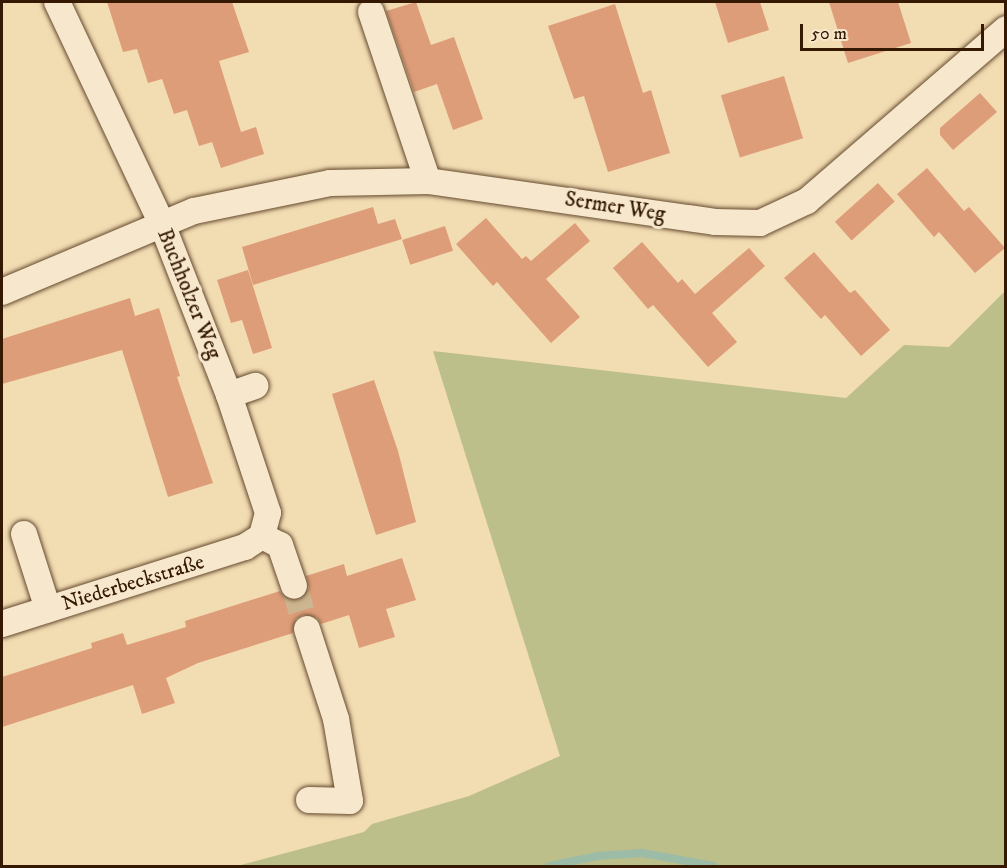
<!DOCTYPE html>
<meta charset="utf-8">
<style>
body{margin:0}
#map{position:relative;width:1007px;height:868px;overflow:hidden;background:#f2dcb2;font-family:"IM FELL DW Pica",serif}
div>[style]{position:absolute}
.green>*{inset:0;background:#bdbf8a}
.stream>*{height:8px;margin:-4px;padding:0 4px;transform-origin:4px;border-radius:4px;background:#9cbca8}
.building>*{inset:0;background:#de9d79;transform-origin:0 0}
.minor-tunnel>*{height:26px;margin-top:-13px;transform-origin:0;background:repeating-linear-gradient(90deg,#ccb58f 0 26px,transparent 0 39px)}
.roads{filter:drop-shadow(0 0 2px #644a2f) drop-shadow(0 0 2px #644a2f)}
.minor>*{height:26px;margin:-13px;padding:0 13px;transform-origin:13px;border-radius:13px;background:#f7e8cd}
span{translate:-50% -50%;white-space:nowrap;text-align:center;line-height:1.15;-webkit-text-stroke:6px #f7e8cd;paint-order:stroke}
.street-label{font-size:21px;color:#351903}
.frame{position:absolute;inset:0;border:3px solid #351903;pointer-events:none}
.scale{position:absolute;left:800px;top:24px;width:184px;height:27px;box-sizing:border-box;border:3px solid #351903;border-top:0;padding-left:8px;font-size:18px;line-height:21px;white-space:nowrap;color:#351903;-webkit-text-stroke:4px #f7e8cd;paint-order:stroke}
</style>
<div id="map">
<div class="green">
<i style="clip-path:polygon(1005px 291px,1005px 866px,237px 866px,364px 832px,372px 824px,469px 796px,560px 756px,433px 351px,846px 398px,904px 345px,949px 347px)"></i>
</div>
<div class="stream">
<i style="left:549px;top:866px;width:50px;rotate:-11.5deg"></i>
<i style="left:598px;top:856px;width:44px;rotate:-3.9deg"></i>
<i style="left:642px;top:853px;width:73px;rotate:10.2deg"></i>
</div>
<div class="building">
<i style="clip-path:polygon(107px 2px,232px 2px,249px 52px,219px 61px,241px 132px,256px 127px,264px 154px,221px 168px,212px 142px,199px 146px,187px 110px,174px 114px,162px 79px,148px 83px,137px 49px,123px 52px)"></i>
<i style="clip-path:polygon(416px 2px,431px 45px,454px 37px,483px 119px,453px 130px,437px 84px,414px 92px,386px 11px)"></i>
<i style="clip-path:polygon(715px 2px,760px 2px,769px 30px,728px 43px)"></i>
<i style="clip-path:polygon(829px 2px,898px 2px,911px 43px,848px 63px)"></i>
<i style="clip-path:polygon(615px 4px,643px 93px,651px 90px,670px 153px,608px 172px,584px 96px,574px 99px,548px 26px)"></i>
<i style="left:784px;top:76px;width:65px;height:66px;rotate:73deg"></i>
<i style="clip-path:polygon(980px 93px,997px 112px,953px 150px,940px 135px,940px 128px)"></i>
<i style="clip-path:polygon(927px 168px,964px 211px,969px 207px,1005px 248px,975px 273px,939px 232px,934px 237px,897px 194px)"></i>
<i style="left:878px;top:183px;width:25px;height:58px;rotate:48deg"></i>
<i style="clip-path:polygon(373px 207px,378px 224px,395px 219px,402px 239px,253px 285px,242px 247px)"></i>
<i style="clip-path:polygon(486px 218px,522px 259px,526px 256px,531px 261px,575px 223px,590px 241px,546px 279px,580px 317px,551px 343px,497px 282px,493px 286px,456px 244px)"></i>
<i style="left:445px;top:226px;width:26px;height:45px;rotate:72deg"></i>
<i style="clip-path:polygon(642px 242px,678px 283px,682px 279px,695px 294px,749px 248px,765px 266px,712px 313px,737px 342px,708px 367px,653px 305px,648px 309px,613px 268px)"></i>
<i style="clip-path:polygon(814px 252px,850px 293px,855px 290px,890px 330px,861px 356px,825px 315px,821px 319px,784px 278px)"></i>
<i style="clip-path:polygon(248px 270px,272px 348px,253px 354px,242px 320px,231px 323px,217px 280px)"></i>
<i style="clip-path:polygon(130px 298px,135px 316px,159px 308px,180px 376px,177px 377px,213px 483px,168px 497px,122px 350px,2px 384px,2px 339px)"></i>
<i style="clip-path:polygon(374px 380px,398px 451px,416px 522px,376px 535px,332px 394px)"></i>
<i style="clip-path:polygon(402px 558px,416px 600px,386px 609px,395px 637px,359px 648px,349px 615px,321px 624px,317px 618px,303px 615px,296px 619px,293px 633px,198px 663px,166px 678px,175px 703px,142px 714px,133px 685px,2px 727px,2px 677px,92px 648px,91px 643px,123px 633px,127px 645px,186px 627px,185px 621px,280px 591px,285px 598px,298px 600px,309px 589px,306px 576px,344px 564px,347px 576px)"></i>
</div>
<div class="minor-tunnel">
<i style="left:294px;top:586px;width:45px;rotate:73.2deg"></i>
</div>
<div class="roads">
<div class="minor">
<i style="left:57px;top:2px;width:246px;rotate:64.7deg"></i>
<i style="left:162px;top:224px;width:184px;rotate:68.6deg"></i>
<i style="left:229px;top:395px;width:124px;rotate:71.7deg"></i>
<i style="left:268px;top:513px;width:24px;rotate:105deg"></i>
<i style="left:371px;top:12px;width:178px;rotate:71.4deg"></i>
<i style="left:2px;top:292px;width:208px;rotate:-22.9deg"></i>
<i style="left:194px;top:211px;width:139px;rotate:-11.6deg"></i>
<i style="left:330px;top:183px;width:98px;rotate:-1.2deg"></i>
<i style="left:428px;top:181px;width:290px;rotate:8.1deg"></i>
<i style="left:715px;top:222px;width:45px;rotate:1.3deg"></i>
<i style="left:760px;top:223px;width:52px;rotate:-25.1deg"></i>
<i style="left:807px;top:201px;width:263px;rotate:-40.8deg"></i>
<i style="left:229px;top:395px;width:28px;rotate:-19deg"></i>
<i style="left:24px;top:534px;width:79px;rotate:72.3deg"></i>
<i style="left:262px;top:536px;width:20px;rotate:27deg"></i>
<i style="left:280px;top:545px;width:43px;rotate:71.1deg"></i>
<i style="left:2px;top:624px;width:255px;rotate:-17.6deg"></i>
<i style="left:245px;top:547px;width:20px;rotate:-33deg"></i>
<i style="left:307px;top:629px;width:95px;rotate:72.1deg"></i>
<i style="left:336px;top:719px;width:83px;rotate:80.3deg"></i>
<i style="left:350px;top:801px;width:41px;rotate:-178.6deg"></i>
</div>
</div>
<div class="street-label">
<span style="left:615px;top:207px;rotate:9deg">Sermer Weg</span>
<span style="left:189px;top:294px;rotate:68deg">Buchholzer Weg</span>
<span style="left:133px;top:583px;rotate:-17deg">Niederbeckstraße</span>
</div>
<div class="frame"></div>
<div class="scale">50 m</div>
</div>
